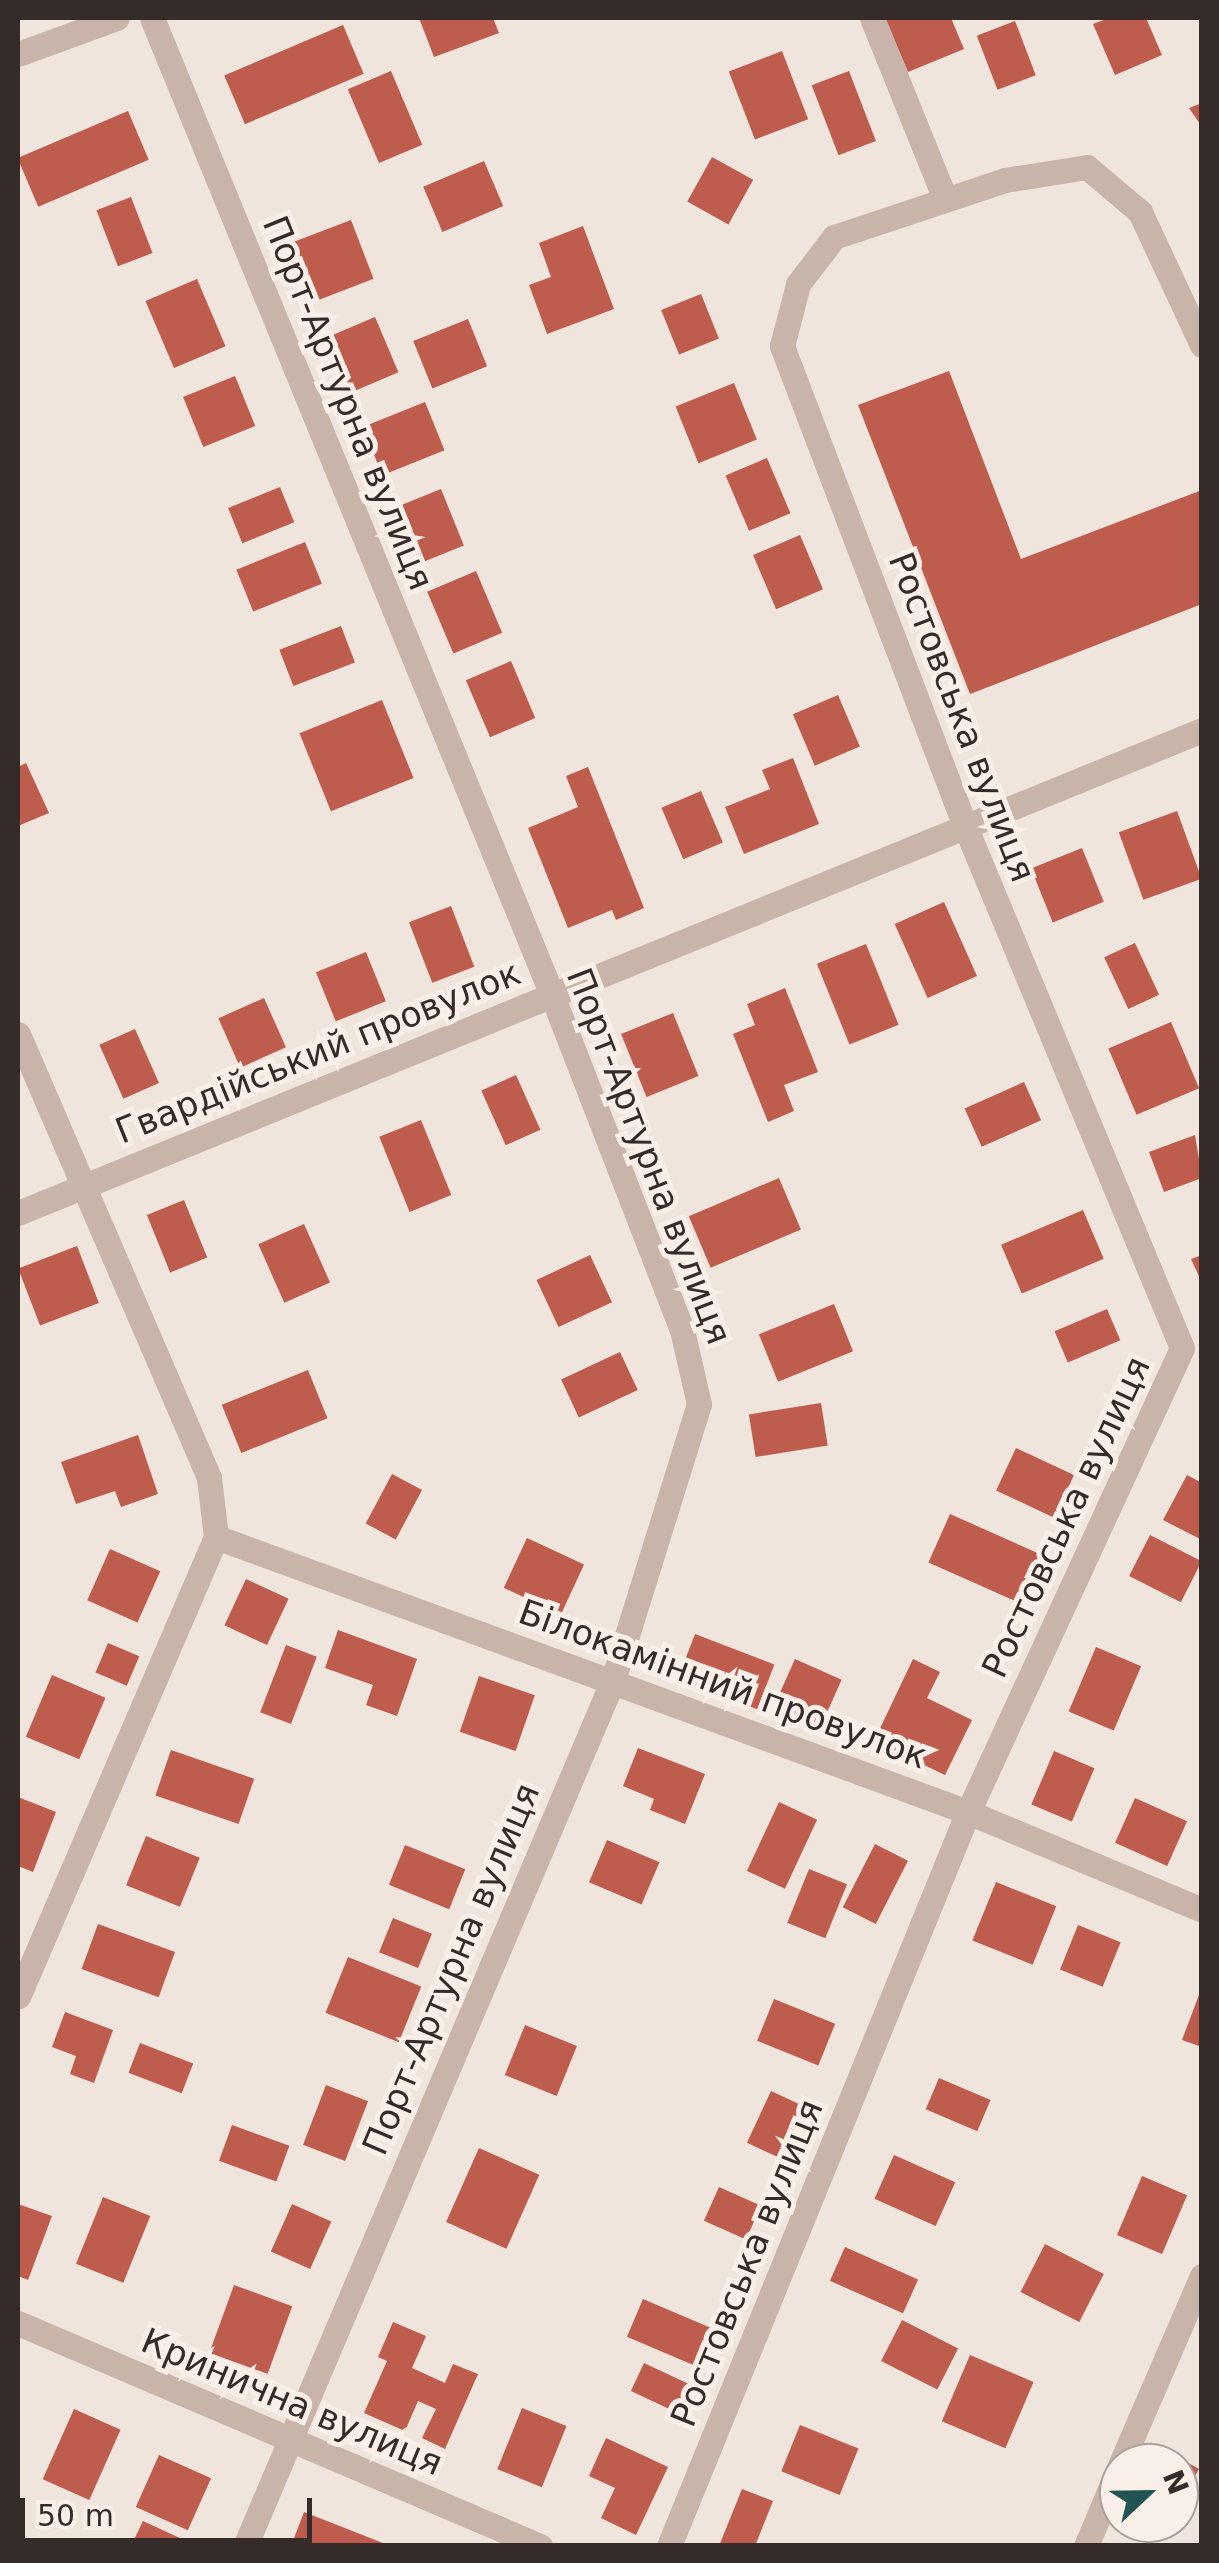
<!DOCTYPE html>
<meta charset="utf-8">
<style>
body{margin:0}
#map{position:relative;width:1219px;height:2563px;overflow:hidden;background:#f0e5dc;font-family:"DejaVu Sans",sans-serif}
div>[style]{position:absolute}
.building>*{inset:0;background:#be5c4d;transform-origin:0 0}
.minor>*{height:25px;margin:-12.5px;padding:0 12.5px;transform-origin:12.5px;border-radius:12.5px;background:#c8b4a9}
span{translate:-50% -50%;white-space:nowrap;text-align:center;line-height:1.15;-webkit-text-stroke:10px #f8efe8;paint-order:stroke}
.street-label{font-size:35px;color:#352b28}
.frame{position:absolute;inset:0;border:20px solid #352b28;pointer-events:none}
.north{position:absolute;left:1099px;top:2443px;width:100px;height:100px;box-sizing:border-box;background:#f8efe8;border:2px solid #aaa19b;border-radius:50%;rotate:68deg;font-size:28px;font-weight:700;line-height:40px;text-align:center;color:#352b28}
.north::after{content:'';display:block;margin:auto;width:35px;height:45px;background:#215452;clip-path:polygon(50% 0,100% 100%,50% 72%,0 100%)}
.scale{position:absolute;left:20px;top:2498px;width:292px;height:45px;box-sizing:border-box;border:5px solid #352b28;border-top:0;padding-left:12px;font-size:30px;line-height:35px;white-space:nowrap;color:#352b28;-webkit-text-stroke:8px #f8efe8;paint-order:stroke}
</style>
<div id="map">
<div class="building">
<i style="clip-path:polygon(419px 18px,493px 18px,499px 33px,434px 57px)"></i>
<i style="clip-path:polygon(885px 18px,951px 18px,964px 49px,908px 72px)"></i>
<i style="clip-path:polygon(1109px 18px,1146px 18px,1162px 55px,1115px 75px,1093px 24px)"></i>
<i style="left:1015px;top:21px;width:58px;height:41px;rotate:69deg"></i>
<i style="left:343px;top:25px;width:53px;height:129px;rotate:67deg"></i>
<i style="left:782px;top:51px;width:73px;height:57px;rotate:69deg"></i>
<i style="left:391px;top:71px;width:80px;height:47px;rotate:67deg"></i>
<i style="left:849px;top:71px;width:75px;height:40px;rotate:69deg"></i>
<i style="clip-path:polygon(1202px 103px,1202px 127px,1189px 108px)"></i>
<i style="left:128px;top:111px;width:53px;height:120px;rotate:67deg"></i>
<i style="left:712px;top:157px;width:47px;height:51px;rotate:29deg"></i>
<i style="left:484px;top:161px;width:49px;height:66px;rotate:67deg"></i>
<i style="left:131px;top:197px;width:60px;height:37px;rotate:69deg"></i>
<i style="left:351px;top:220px;width:63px;height:68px;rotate:69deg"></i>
<i style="clip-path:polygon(583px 226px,614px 309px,547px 334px,529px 285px,551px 277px,539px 243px)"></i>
<i style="left:197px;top:279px;width:73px;height:56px;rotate:67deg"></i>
<i style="left:701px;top:294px;width:48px;height:43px;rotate:68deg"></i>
<i style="left:375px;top:317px;width:60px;height:51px;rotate:67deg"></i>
<i style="left:468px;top:319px;width:51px;height:59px;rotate:68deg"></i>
<i style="clip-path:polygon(949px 371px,1021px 559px,1202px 490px,1202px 604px,970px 694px,858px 405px)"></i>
<i style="left:235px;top:376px;width:54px;height:56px;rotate:68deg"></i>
<i style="left:734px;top:383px;width:61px;height:63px;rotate:68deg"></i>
<i style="left:425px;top:402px;width:52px;height:67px;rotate:68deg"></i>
<i style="left:767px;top:458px;width:60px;height:45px;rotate:67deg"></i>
<i style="left:280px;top:487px;width:38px;height:56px;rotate:68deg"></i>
<i style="left:441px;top:489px;width:61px;height:48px;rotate:68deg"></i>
<i style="left:800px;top:535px;width:59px;height:51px;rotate:67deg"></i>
<i style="left:305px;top:542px;width:45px;height:74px;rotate:68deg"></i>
<i style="left:476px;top:571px;width:67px;height:53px;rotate:67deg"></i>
<i style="left:341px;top:626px;width:39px;height:66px;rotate:69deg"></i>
<i style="left:511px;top:661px;width:62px;height:49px;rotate:67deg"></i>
<i style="left:838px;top:695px;width:56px;height:49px;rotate:67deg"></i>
<i style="left:382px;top:700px;width:84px;height:89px;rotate:68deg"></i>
<i style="clip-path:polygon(793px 758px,819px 824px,744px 854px,725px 807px,770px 789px,762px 770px)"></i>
<i style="clip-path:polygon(26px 763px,49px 813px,18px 826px,18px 767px)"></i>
<i style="clip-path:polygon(588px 767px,644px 908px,616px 920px,612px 910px,568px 928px,528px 828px,578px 807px,566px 776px)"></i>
<i style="left:701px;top:791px;width:56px;height:43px;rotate:67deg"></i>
<i style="left:1177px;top:811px;width:72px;height:62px;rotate:70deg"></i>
<i style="left:1082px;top:848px;width:58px;height:55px;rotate:68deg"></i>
<i style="left:944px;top:902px;width:81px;height:54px;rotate:66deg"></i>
<i style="left:451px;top:906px;width:65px;height:45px;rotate:69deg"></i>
<i style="left:1135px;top:943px;width:57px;height:34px;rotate:65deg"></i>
<i style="left:866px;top:944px;width:87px;height:53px;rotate:68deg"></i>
<i style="left:366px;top:952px;width:53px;height:54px;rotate:68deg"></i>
<i style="clip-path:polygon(785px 988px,818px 1072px,784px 1085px,794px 1111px,768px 1122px,733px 1034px,755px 1025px,747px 1004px)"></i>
<i style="left:264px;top:998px;width:54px;height:50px;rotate:66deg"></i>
<i style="left:673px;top:1013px;width:68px;height:56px;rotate:68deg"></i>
<i style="left:1171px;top:1022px;width:72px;height:68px;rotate:67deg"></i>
<i style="left:135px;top:1029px;width:59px;height:39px;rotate:66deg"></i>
<i style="left:516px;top:1075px;width:60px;height:38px;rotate:66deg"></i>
<i style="left:1024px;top:1082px;width:42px;height:65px;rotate:66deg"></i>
<i style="left:421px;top:1120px;width:81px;height:45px;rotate:68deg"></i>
<i style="clip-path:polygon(1195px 1135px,1202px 1178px,1164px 1192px,1149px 1152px)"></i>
<i style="left:779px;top:1178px;width:56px;height:98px;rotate:67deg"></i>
<i style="left:184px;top:1200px;width:62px;height:40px;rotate:68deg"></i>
<i style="left:1083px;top:1210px;width:53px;height:89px;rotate:67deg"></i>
<i style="left:304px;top:1224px;width:64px;height:50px;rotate:66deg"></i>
<i style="left:77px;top:1246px;width:61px;height:63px;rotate:69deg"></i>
<i style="left:590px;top:1255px;width:52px;height:59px;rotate:65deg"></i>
<i style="clip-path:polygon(1202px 1255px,1202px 1283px,1191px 1259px)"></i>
<i style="left:834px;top:1304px;width:51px;height:81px;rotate:68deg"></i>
<i style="left:1107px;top:1309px;width:34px;height:57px;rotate:67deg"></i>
<i style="left:620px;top:1352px;width:42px;height:65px;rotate:65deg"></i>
<i style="left:308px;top:1370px;width:52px;height:93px;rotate:68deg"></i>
<i style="left:821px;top:1403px;width:43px;height:73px;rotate:81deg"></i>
<i style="clip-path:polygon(138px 1435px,158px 1494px,121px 1507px,115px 1491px,76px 1504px,61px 1462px)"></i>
<i style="left:1016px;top:1448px;width:64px;height:47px;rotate:25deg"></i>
<i style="left:392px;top:1474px;width:34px;height:56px;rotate:28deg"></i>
<i style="clip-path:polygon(1187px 1475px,1202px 1483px,1200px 1539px,1163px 1520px)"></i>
<i style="left:950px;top:1514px;width:99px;height:53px;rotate:24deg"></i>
<i style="left:1150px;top:1535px;width:58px;height:46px;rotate:27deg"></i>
<i style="left:527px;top:1538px;width:63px;height:55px;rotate:25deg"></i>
<i style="left:110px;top:1549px;width:55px;height:56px;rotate:24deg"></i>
<i style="left:246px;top:1579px;width:47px;height:51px;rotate:25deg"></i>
<i style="clip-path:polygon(338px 1630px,417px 1659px,397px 1716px,366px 1705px,373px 1685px,325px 1668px)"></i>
<i style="left:695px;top:1634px;width:85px;height:48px;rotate:21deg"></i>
<i style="left:108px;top:1643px;width:34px;height:32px;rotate:23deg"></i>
<i style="left:286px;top:1645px;width:33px;height:72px;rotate:21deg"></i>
<i style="left:1096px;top:1647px;width:49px;height:70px;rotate:23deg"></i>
<i style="left:795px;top:1659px;width:51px;height:57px;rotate:24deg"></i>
<i style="clip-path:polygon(913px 1659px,940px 1672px,927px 1698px,972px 1720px,945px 1775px,874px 1741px)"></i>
<i style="left:52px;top:1675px;width:58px;height:67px;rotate:23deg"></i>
<i style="left:479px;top:1676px;width:59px;height:59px;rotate:19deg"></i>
<i style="clip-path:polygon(638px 1748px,705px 1774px,685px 1824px,650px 1810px,654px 1799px,623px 1786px)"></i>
<i style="left:171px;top:1750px;width:88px;height:48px;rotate:19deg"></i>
<i style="left:1054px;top:1751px;width:44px;height:58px;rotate:23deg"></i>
<i style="clip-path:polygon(18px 1797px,56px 1812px,33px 1872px,18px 1866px)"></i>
<i style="left:1135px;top:1798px;width:57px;height:49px;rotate:24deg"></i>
<i style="left:779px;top:1802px;width:42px;height:76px;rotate:25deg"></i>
<i style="left:146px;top:1836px;width:58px;height:53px;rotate:22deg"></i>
<i style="left:607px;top:1840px;width:57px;height:46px;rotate:23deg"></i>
<i style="left:875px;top:1844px;width:37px;height:71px;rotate:27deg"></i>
<i style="left:405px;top:1845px;width:65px;height:43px;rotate:22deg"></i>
<i style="left:809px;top:1869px;width:41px;height:58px;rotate:22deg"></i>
<i style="left:996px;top:1882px;width:65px;height:63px;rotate:22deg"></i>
<i style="left:393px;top:1918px;width:42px;height:37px;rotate:22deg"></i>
<i style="left:98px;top:1924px;width:82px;height:48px;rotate:20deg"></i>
<i style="left:1078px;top:1925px;width:46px;height:48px;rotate:22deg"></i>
<i style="left:348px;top:1957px;width:79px;height:60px;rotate:22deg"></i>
<i style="clip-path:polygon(1202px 1987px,1202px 2047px,1182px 2040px)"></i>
<i style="left:774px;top:1999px;width:66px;height:45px;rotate:22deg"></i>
<i style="clip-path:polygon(65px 2012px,113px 2030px,94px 2083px,70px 2074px,76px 2056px,52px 2047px)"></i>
<i style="left:525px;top:2025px;width:56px;height:54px;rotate:22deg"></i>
<i style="left:140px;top:2043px;width:57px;height:32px;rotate:21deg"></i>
<i style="left:939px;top:2078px;width:56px;height:34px;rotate:23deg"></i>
<i style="left:326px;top:2085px;width:45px;height:64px;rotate:21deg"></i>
<i style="left:771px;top:2091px;width:38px;height:57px;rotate:25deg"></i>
<i style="left:232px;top:2125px;width:61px;height:38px;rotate:20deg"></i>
<i style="left:479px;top:2148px;width:66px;height:81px;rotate:24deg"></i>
<i style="left:894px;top:2155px;width:67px;height:48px;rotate:24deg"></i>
<i style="left:1142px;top:2176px;width:49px;height:64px;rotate:23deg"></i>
<i style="left:719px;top:2187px;width:46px;height:37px;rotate:24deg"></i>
<i style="left:103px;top:2197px;width:51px;height:72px;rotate:22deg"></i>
<i style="clip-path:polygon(18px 2204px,52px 2216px,28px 2280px,18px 2276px)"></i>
<i style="left:292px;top:2204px;width:43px;height:52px;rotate:24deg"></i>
<i style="left:1045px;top:2244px;width:66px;height:54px;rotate:27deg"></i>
<i style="left:845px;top:2247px;width:80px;height:37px;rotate:24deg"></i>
<i style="left:234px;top:2285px;width:62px;height:72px;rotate:20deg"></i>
<i style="left:643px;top:2299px;width:74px;height:41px;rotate:23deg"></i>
<i style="left:902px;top:2320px;width:63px;height:46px;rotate:27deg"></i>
<i style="clip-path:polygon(393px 2322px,426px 2336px,412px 2368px,445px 2383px,453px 2364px,478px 2374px,445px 2449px,422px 2438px,436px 2409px,418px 2401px,405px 2431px,364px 2413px,387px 2361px,378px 2357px)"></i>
<i style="left:970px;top:2355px;width:69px;height:72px;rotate:23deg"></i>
<i style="left:644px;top:2363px;width:50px;height:31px;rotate:25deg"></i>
<i style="left:522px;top:2408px;width:48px;height:66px;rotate:22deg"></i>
<i style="left:74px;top:2409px;width:51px;height:77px;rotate:24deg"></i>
<i style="left:800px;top:2425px;width:63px;height:50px;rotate:22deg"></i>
<i style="clip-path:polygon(606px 2438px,668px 2467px,636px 2535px,601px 2518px,615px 2488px,589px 2476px)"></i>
<i style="clip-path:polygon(1169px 2452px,1199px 2469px,1179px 2503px,1179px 2463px,1163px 2463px)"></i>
<i style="left:159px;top:2455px;width:57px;height:57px;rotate:24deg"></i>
<i style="clip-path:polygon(742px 2489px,773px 2501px,755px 2546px,719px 2546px)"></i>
<i style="clip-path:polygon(304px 2512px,388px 2545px,388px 2546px,291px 2546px)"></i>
<i style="clip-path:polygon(143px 2521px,182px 2539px,179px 2546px,131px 2546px)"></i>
</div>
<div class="minor">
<i style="left:152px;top:18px;width:1056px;rotate:67.73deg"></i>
<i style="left:552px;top:995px;width:359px;rotate:68.8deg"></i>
<i style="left:682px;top:1330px;width:76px;rotate:77.1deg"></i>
<i style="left:699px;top:1404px;width:289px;rotate:107.3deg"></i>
<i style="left:613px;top:1680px;width:941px;rotate:113.02deg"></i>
<i style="left:872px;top:18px;width:195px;rotate:68deg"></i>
<i style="left:18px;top:54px;width:105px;rotate:-20deg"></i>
<i style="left:18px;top:1034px;width:483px;rotate:66.7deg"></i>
<i style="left:209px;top:1478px;width:59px;rotate:83.2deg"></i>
<i style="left:216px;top:1537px;width:500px;rotate:113.3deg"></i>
<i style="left:18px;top:1213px;width:1279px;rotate:-22.19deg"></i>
<i style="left:216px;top:1537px;width:801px;rotate:20.09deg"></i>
<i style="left:968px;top:1812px;width:254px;rotate:22.7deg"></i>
<i style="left:18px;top:2323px;width:568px;rotate:23.13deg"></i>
<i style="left:1121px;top:2463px;width:204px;rotate:-66.6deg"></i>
<i style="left:669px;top:2546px;width:793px;rotate:-67.84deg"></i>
<i style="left:968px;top:1812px;width:511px;rotate:-65.24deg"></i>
<i style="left:1182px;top:1348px;width:565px;rotate:-112.57deg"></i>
<i style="left:965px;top:826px;width:514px;rotate:-110.87deg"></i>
<i style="left:782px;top:346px;width:64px;rotate:-75.5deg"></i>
<i style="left:798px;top:284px;width:59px;rotate:-52.5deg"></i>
<i style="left:834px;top:237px;width:180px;rotate:-18.4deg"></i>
<i style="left:1005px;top:180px;width:83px;rotate:-9deg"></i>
<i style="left:1087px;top:167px;width:70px;rotate:40.3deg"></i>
<i style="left:1140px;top:212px;width:147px;rotate:65deg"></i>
<i style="left:1086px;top:2546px;width:85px;rotate:-67.1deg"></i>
</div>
<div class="street-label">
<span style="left:348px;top:403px;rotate:68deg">Порт-Артурна вулиця</span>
<span style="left:962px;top:717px;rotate:69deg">Ростовська вулиця</span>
<span style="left:318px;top:1052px;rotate:-22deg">Гвардійський провулок</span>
<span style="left:649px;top:1156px;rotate:69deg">Порт-Артурна вулиця</span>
<span style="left:1066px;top:1517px;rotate:-65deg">Ростовська вулиця</span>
<span style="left:723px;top:1684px;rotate:20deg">Білокамінний провулок</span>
<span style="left:451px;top:1969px;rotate:-67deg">Порт-Артурна вулиця</span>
<span style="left:747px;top:2263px;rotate:-68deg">Ростовська вулиця</span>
<span style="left:292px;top:2402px;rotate:23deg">Кринична вулиця</span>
</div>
<div class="frame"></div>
<div class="north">N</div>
<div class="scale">50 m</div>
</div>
